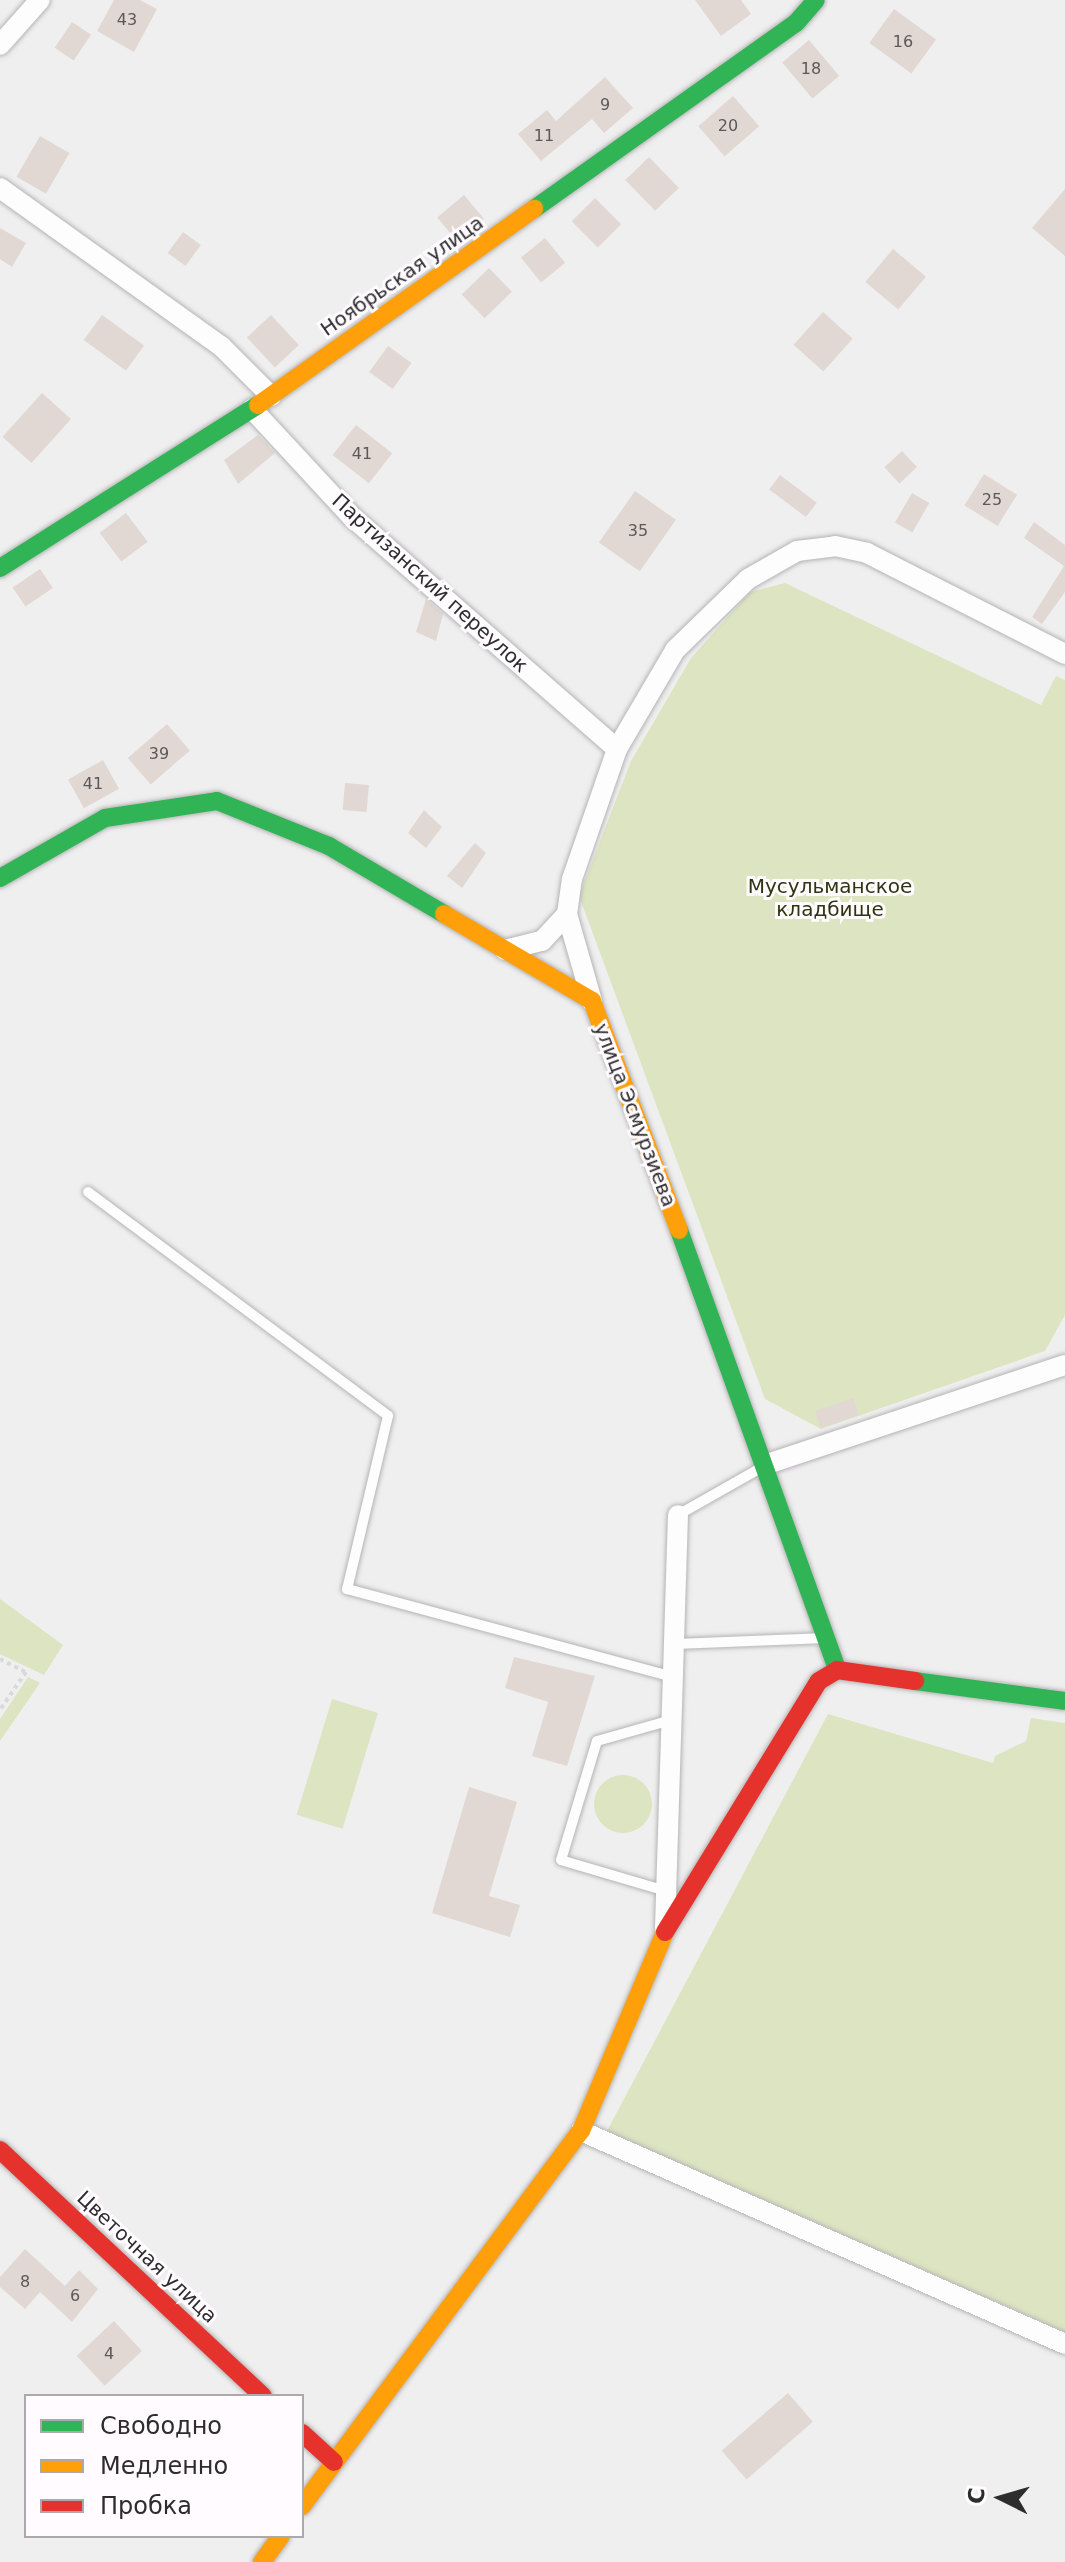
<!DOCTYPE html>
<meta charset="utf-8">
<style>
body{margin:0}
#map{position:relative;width:1065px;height:2562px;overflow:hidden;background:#f0eff0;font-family:"DejaVu Sans",sans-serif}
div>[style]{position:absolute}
.green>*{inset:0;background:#dde4c1;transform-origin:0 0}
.round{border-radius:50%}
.building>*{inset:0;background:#e1d8d3;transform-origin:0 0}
.path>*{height:4px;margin-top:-2px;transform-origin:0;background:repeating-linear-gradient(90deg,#dad9da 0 4px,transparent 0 8px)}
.roads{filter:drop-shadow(0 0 2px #b5b4b5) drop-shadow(0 0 2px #b5b4b5)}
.lane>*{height:10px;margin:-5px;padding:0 5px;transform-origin:5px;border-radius:5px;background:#fdfdfd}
.street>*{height:20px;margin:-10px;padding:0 10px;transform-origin:10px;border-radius:10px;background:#fdfdfd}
.fast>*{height:18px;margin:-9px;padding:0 9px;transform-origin:9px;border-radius:9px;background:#30b455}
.slow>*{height:18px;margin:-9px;padding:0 9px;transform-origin:9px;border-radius:9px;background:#ff9f0a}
.jam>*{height:18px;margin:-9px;padding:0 9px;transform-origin:9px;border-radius:9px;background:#e5322d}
span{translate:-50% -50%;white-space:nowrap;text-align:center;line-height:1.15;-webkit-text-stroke:6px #fffbff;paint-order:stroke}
.number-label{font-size:16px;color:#5c5858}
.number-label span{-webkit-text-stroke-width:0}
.street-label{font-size:20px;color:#2e2d2e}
.park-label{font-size:20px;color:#2f350f}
.legend{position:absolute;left:24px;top:2394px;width:280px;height:144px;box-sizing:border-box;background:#fffbff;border:2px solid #aba9ab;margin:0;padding:10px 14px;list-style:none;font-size:24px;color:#2e2d2e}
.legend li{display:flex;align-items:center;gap:16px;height:40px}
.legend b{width:40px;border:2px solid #aba9ab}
.north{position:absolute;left:961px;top:2458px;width:80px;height:80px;-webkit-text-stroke:6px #fffbff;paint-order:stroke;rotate:275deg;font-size:22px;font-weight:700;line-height:32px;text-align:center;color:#2e2d2e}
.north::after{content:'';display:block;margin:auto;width:28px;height:36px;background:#2e2d2e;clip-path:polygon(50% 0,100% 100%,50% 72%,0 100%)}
</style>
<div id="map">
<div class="green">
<i style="clip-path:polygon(785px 583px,1041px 705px,1056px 676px,1065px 680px,1065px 1315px,1045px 1351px,821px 1429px,765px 1399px,579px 896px,631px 761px,691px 658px,750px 592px)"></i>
<i style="clip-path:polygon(0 1599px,63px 1645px,44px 1675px,0 1654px)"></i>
<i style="clip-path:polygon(28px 1677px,40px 1683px,0 1741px,0 1719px)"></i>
<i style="left:332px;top:1699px;width:48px;height:121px;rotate:17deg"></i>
<i style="clip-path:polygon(828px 1714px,993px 1763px,995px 1756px,1026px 1741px,1031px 1718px,1065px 1723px,1065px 2332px,607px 2131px)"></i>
<i class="round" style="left:594px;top:1775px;width:58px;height:58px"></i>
</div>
<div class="building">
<i style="clip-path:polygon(114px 0,140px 0,157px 9px,134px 52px,97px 31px)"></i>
<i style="clip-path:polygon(695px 0,741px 0,751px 14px,721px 36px)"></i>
<i style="left:894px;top:9px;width:52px;height:42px;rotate:36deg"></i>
<i style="left:72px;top:22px;width:23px;height:31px;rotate:34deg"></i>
<i style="left:809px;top:40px;width:47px;height:35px;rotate:50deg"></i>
<i style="clip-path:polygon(605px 77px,633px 108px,604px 133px,592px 119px,541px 161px,518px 134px,547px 110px,556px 121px)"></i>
<i style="left:733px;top:96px;width:40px;height:46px;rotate:49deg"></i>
<i style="left:40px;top:136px;width:34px;height:47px;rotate:30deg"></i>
<i style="left:649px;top:157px;width:43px;height:33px;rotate:46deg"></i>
<i style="clip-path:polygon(1065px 189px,1065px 256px,1032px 228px)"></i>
<i style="left:464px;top:195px;width:31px;height:35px;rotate:50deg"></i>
<i style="left:595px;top:198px;width:37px;height:33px;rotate:45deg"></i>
<i style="clip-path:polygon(0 228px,26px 243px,12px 267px,0 259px)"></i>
<i style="left:183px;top:232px;width:22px;height:26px;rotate:36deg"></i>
<i style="left:545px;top:238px;width:32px;height:31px;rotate:51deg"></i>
<i style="left:893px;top:249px;width:43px;height:43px;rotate:40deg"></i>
<i style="left:489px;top:268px;width:33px;height:38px;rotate:46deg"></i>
<i style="left:823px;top:312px;width:40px;height:44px;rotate:42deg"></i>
<i style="left:102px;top:315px;width:52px;height:31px;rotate:36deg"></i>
<i style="left:271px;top:315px;width:41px;height:33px;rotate:47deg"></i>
<i style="left:388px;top:346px;width:29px;height:32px;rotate:36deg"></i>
<i style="left:42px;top:393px;width:39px;height:59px;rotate:42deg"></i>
<i style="left:356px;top:425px;width:46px;height:38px;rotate:38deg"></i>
<i style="clip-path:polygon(258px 435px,275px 453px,238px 484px,224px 460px)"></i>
<i style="left:902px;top:451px;width:22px;height:24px;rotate:47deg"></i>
<i style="left:984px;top:474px;width:39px;height:37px;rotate:32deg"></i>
<i style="left:780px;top:475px;width:46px;height:18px;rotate:37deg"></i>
<i style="left:635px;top:491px;width:50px;height:63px;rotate:35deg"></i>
<i style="left:912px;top:493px;width:20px;height:34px;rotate:30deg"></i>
<i style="left:126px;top:513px;width:36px;height:33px;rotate:53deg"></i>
<i style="clip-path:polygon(1034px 522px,1065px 545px,1065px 592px,1042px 624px,1032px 617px,1064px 566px,1024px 538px)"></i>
<i style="left:40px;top:569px;width:23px;height:33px;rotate:56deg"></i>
<i style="clip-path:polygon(426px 599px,443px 614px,436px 641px,416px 632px)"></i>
<i style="left:167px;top:724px;width:35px;height:52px;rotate:49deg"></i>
<i style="left:103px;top:760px;width:33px;height:40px;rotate:61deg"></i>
<i style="left:345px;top:783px;width:24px;height:27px;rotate:5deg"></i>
<i style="clip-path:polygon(424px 810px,442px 827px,426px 848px,408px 833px)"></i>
<i style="clip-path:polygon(475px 843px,486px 853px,462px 888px,447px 876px)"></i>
<i style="left:853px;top:1398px;width:18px;height:40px;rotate:71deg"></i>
<i style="clip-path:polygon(514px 1657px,595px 1676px,567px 1766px,532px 1756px,548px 1702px,505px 1688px)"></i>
<i style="clip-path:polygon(469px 1787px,517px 1802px,489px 1896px,520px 1905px,510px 1937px,432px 1913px)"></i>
<i style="clip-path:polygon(25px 2249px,65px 2286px,79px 2270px,98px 2289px,72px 2322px,40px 2292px,25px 2309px,0 2287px,0 2277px)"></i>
<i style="left:114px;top:2321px;width:41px;height:51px;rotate:47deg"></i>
<i style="left:788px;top:2393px;width:38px;height:88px;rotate:49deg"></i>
</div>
<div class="path">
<i style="left:0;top:1659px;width:29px;rotate:27deg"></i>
<i style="left:26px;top:1672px;width:46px;rotate:124.4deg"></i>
</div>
<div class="roads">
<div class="lane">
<i style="left:88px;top:1192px;width:374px;rotate:36.7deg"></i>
<i style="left:388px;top:1416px;width:178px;rotate:103.3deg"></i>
<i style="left:347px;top:1589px;width:338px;rotate:15.1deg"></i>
<i style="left:678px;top:1515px;width:101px;rotate:-29.6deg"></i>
<i style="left:674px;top:1644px;width:147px;rotate:-2.3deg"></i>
<i style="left:666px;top:1891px;width:109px;rotate:-163.6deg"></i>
<i style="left:561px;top:1860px;width:124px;rotate:-73.2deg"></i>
<i style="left:597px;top:1741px;width:77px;rotate:-15.8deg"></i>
</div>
<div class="street">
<i style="left:0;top:45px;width:60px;rotate:-48.4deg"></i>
<i style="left:0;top:188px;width:272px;rotate:35.6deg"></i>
<i style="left:221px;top:346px;width:71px;rotate:45deg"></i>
<i style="left:252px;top:409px;width:147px;rotate:47.2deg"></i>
<i style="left:352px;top:517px;width:352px;rotate:41.2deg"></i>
<i style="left:567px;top:914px;width:91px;rotate:74deg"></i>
<i style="left:505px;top:950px;width:38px;rotate:-14deg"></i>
<i style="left:542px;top:941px;width:37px;rotate:-47deg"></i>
<i style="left:567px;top:914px;width:35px;rotate:-82deg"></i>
<i style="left:572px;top:879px;width:138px;rotate:-70.9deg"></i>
<i style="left:617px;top:749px;width:115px;rotate:-59.6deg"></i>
<i style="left:675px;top:650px;width:102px;rotate:-44.2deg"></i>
<i style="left:748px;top:579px;width:56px;rotate:-29.7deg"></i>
<i style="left:797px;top:551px;width:38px;rotate:-7deg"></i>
<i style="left:835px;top:546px;width:33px;rotate:12deg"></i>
<i style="left:867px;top:553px;width:222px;rotate:27deg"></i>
<i style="left:767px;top:1464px;width:314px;rotate:-18.4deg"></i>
<i style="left:665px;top:1928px;width:413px;rotate:-88.2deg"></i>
<i style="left:581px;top:2131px;width:529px;rotate:23.75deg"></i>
</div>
<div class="fast">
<i style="left:534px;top:209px;width:321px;rotate:-35.4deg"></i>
<i style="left:796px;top:23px;width:30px;rotate:-49deg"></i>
<i style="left:0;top:568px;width:305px;rotate:-32.3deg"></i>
<i style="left:0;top:878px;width:121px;rotate:-29.7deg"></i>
<i style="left:105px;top:818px;width:113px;rotate:-8.6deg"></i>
<i style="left:217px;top:801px;width:121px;rotate:21.9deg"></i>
<i style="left:329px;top:846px;width:134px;rotate:30.6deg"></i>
<i style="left:679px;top:1230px;width:468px;rotate:70.2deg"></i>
<i style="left:915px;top:1681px;width:151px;rotate:7.6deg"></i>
</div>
<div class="slow">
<i style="left:258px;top:405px;width:339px;rotate:-35.4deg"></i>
<i style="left:444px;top:914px;width:172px;rotate:30.4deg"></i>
<i style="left:592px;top:1001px;width:245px;rotate:69.2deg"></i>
<i style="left:302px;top:2506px;width:467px;rotate:-53.4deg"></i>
<i style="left:581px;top:2131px;width:216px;rotate:-67.1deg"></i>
<i style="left:262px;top:2562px;width:32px;rotate:-54deg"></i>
</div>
<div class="jam">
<i style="left:665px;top:1932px;width:294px;rotate:-58.5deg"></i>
<i style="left:819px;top:1681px;width:21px;rotate:-31deg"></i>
<i style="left:837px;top:1670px;width:79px;rotate:8deg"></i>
<i style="left:0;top:2150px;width:360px;rotate:43.1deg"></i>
<i style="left:302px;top:2433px;width:43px;rotate:42.2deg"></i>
</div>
</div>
<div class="number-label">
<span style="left:127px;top:20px">43</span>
<span style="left:903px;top:42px">16</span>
<span style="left:811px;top:69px">18</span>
<span style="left:605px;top:105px">9</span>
<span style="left:728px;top:126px">20</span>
<span style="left:544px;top:136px">11</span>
<span style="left:362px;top:454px">41</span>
<span style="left:992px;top:500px">25</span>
<span style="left:638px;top:531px">35</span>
<span style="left:159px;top:754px">39</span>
<span style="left:93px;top:784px">41</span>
<span style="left:25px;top:2282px">8</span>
<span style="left:75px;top:2296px">6</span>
<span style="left:109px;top:2354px">4</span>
</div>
<div class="street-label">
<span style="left:402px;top:276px;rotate:-35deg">Ноябрьская улица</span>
<span style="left:430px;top:583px;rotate:42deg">Партизанский переулок</span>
<span style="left:635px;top:1115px;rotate:69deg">улица Эсмурзиева</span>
<span style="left:147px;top:2257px;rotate:43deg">Цветочная улица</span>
</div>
<div class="park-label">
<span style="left:830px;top:898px">Мусульманское<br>кладбище</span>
</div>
<ul class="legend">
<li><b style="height:10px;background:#30b455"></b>Свободно</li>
<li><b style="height:10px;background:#ff9f0a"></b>Медленно</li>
<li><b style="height:10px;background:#e5322d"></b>Пробка</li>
</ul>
<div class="north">С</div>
</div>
